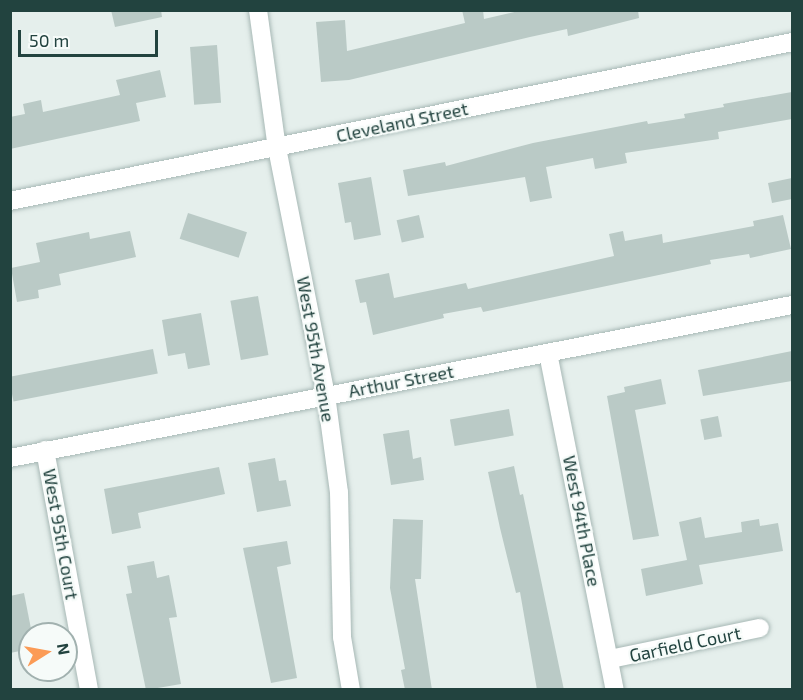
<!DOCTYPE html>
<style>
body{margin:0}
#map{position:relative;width:803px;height:700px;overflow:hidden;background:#e5efec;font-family:"Exo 2",sans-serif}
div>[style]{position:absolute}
.building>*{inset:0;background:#bacac6;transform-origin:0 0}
.roads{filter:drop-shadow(0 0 2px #a7b8b5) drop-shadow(0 0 2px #a7b8b5)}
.minor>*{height:18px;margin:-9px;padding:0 9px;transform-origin:9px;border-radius:9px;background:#fff}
span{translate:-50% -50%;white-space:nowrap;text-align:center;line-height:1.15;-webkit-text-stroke:4.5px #f6fbf9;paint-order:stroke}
.street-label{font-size:18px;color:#22433f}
.frame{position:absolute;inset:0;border:12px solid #22433f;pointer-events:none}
.north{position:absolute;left:18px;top:622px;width:60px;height:60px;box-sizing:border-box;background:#f6fbf9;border:2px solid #a1b1af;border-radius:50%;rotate:79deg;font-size:16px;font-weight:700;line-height:24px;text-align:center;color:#22433f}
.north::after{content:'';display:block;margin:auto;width:21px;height:27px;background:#fb9b56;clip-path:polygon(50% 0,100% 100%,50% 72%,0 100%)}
.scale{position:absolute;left:18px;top:30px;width:140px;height:27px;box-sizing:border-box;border:3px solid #22433f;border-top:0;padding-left:8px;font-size:18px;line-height:21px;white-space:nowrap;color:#22433f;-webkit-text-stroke:4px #f6fbf9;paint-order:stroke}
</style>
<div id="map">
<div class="building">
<i style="clip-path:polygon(111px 10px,161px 10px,162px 17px,115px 27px)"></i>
<i style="clip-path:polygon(462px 10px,483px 10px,484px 19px,523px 10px,638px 10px,639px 18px,568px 36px,567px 29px,530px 37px,349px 80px,321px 82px,316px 22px,345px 20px,347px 51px,465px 23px)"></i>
<i style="left:217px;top:45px;width:58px;height:27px;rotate:86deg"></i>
<i style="clip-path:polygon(160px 70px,166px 97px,136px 103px,140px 121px,10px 149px,10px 117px,25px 114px,23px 104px,41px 100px,43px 112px,120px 95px,116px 80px)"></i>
<i style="clip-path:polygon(792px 92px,792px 119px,718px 132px,719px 139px,625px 153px,627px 163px,595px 169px,593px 158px,546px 167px,552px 198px,530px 202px,525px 177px,408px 196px,403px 170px,445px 162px,446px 166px,533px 143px,647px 121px,648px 124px,685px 118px,684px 114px,724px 107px,723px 104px)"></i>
<i style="clip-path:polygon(371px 177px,381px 235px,354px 240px,351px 222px,345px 223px,338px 183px)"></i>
<i style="clip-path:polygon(792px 178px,792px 199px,772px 203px,768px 183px)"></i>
<i style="left:188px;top:213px;width:62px;height:27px;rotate:18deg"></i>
<i style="left:419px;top:215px;width:23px;height:23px;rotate:77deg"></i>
<i style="clip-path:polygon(783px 215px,791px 249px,750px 258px,749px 254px,710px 260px,711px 264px,483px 312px,481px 307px,443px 314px,444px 318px,373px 335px,366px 302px,360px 303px,355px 280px,389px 273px,394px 298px,466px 283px,468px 289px,614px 256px,609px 234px,623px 231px,625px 241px,662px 234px,663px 243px,754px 226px,753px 221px)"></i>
<i style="clip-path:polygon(130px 231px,136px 257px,59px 274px,61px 285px,38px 290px,39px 298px,17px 302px,11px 268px,40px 262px,36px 243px,89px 232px,90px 239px)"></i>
<i style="left:258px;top:296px;width:60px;height:28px;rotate:80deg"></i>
<i style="clip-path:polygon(201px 313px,210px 365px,188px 369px,185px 353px,168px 356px,162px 320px)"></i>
<i style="left:153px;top:349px;width:25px;height:147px;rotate:79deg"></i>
<i style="clip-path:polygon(792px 351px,792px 381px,703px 396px,698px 370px)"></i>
<i style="clip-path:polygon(661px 379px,666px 404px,635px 410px,659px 536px,633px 540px,607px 396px,625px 392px,624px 387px)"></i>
<i style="left:509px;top:409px;width:27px;height:60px;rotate:80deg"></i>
<i style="left:718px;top:416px;width:21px;height:18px;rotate:79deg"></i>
<i style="clip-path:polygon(409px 430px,413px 459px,421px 457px,424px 480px,391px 485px,383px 434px)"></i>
<i style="clip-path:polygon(275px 458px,279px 481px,286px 480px,291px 506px,257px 512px,248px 463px)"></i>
<i style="clip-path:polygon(514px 466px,520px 495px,523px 494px,564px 690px,537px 690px,520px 592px,516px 593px,500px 528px,488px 472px)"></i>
<i style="clip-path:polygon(219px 467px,225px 494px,138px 513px,141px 528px,112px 534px,104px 489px)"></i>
<i style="clip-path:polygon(701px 517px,705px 538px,742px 532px,741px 522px,759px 519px,760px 526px,778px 523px,783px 551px,699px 565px,703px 584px,646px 596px,641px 569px,687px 560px,679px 522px)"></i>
<i style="clip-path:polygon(393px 519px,423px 520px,421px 579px,415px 579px,432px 690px,405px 690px,401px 670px,405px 669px,390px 588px)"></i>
<i style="clip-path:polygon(287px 541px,291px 564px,277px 567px,297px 678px,271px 683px,243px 548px)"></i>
<i style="clip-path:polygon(154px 561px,157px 578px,169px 575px,177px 617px,169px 618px,181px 684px,146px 690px,126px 594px,132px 593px,127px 566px)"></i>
<i style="clip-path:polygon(24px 593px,32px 634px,30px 649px,10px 653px,10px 596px)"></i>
</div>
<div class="roads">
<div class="minor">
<i style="left:258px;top:10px;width:139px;rotate:82.2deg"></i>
<i style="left:277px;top:148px;width:252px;rotate:78.8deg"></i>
<i style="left:326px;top:395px;width:98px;rotate:82.4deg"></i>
<i style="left:339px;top:492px;width:145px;rotate:88.8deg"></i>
<i style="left:342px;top:637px;width:54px;rotate:80.4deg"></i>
<i style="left:10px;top:201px;width:798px;rotate:-11.49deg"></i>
<i style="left:548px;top:353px;width:344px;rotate:78.8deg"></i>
<i style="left:45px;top:450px;width:244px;rotate:79.6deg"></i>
<i style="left:10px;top:458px;width:797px;rotate:-11.07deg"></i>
<i style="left:610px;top:659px;width:153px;rotate:-11.7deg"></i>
</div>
</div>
<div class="street-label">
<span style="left:402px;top:122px;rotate:-12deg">Cleveland Street</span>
<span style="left:316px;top:349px;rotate:80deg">West 95th Avenue</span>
<span style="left:401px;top:381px;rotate:-11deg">Arthur Street</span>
<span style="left:582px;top:521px;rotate:79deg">West 94th Place</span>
<span style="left:61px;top:534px;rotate:80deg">West 95th Court</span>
<span style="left:685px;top:644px;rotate:-12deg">Garfield Court</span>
</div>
<div class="frame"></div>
<div class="north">N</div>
<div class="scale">50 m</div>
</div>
